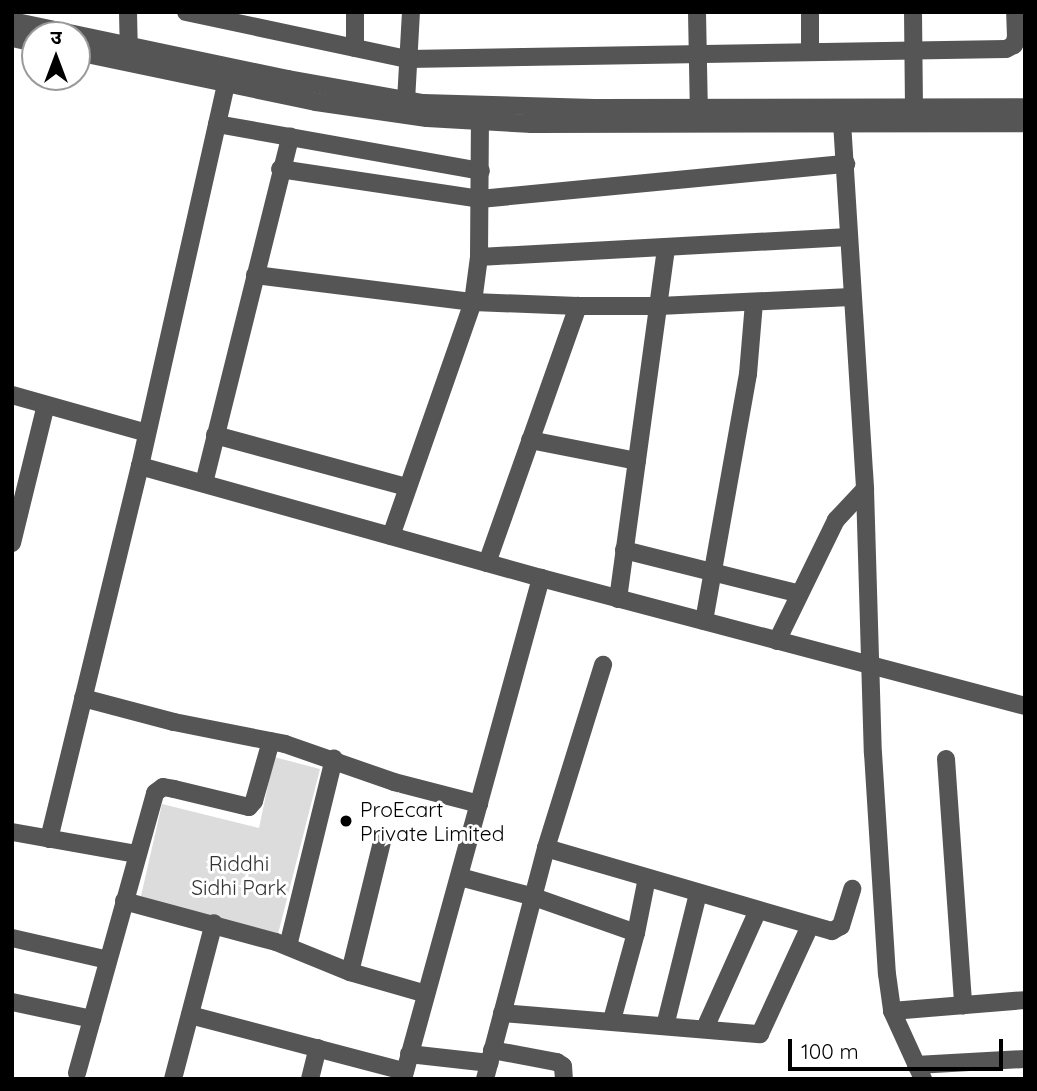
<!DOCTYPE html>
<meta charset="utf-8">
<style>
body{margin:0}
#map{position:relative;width:1037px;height:1091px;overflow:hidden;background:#fff;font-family:Quicksand,"Noto Sans Devanagari",sans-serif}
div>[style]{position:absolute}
.green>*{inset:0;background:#dcdcdc}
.minor>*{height:18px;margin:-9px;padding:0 9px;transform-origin:9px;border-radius:9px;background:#555}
.dots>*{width:19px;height:19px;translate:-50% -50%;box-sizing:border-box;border:4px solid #fff;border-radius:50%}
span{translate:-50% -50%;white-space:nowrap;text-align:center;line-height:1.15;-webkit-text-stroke:6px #fff;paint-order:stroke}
.poi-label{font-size:21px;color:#000}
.left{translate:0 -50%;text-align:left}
.park-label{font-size:21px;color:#333}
.frame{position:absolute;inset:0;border:14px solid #000;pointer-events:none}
.north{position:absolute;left:21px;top:21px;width:70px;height:70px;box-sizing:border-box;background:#fff;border:2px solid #999;border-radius:50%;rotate:0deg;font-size:19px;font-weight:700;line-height:28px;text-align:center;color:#000}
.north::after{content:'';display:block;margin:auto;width:24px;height:32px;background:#000;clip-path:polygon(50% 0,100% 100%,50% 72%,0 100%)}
.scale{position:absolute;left:788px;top:1039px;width:215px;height:32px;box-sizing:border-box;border:4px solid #000;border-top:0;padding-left:9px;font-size:21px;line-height:24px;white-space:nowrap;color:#000;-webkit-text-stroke:5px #fff;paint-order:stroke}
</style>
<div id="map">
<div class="green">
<i style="clip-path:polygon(274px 757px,320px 769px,276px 942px,141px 896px,162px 804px,259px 828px)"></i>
</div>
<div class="minor">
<i style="left:128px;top:12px;width:44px;rotate:88.7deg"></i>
<i style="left:186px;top:12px;width:227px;rotate:12deg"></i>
<i style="left:408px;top:59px;width:598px;rotate:-0.96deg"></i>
<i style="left:1006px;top:49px;width:9px;rotate:-27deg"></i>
<i style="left:1014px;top:45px;width:8px;rotate:-76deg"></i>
<i style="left:1016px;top:37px;width:25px;rotate:-92deg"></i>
<i style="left:697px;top:12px;width:107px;rotate:88.9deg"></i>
<i style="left:810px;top:12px;width:40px;rotate:90deg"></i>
<i style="left:913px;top:12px;width:95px;rotate:89.4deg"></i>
<i style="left:12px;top:21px;width:282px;rotate:11.9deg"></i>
<i style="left:288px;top:79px;width:137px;rotate:10.1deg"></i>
<i style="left:423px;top:103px;width:171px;rotate:1.7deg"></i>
<i style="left:594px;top:108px;width:431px;rotate:-0.1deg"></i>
<i style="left:12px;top:38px;width:24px;rotate:12deg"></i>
<i style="left:355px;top:48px;width:36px;rotate:-90deg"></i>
<i style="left:77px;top:52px;width:244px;rotate:11.8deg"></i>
<i style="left:316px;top:102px;width:112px;rotate:8.2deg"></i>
<i style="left:427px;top:118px;width:105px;rotate:3.3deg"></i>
<i style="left:532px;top:124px;width:493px;rotate:-0.1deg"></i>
<i style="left:406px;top:101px;width:89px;rotate:-86.8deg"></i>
<i style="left:842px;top:122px;width:368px;rotate:86.4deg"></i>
<i style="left:865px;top:489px;width:264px;rotate:88.3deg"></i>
<i style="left:873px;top:753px;width:221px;rotate:86.4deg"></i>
<i style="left:887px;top:974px;width:37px;rotate:82deg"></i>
<i style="left:892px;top:1011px;width:75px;rotate:65.5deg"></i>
<i style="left:217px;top:124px;width:268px;rotate:10.1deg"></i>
<i style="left:280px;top:169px;width:202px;rotate:8.5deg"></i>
<i style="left:480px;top:199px;width:368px;rotate:-5.5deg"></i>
<i style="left:479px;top:257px;width:370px;rotate:-3.1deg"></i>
<i style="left:255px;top:275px;width:220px;rotate:7.1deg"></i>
<i style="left:473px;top:302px;width:105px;rotate:2.2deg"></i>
<i style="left:578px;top:306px;width:81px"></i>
<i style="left:659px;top:306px;width:192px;rotate:-2.7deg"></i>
<i style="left:12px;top:395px;width:140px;rotate:15.7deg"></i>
<i style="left:215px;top:435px;width:199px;rotate:15.2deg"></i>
<i style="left:530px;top:440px;width:109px;rotate:11.1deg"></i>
<i style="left:140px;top:466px;width:416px;rotate:15.6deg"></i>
<i style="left:541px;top:578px;width:501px;rotate:14.81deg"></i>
<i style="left:204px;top:483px;width:357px;rotate:-76deg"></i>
<i style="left:391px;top:536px;width:248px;rotate:-70.7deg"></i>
<i style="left:473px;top:302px;width:45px;rotate:-82.4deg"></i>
<i style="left:479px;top:257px;width:136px;rotate:-89.6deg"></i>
<i style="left:12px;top:543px;width:142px;rotate:-76.2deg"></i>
<i style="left:624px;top:550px;width:181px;rotate:14deg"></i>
<i style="left:487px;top:563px;width:273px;rotate:-70.5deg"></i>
<i style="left:618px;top:599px;width:355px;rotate:-82.2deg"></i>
<i style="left:704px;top:621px;width:251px;rotate:-79.9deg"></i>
<i style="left:748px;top:374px;width:72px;rotate:-85.2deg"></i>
<i style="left:777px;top:641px;width:135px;rotate:-64deg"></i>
<i style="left:836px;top:520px;width:42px;rotate:-46.9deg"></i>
<i style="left:83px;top:698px;width:94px;rotate:14.8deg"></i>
<i style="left:174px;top:722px;width:113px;rotate:11.2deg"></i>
<i style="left:285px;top:744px;width:115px;rotate:19.2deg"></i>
<i style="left:394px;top:782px;width:88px;rotate:14.5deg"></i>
<i style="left:946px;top:759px;width:247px;rotate:86deg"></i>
<i style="left:12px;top:832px;width:127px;rotate:10deg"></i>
<i style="left:49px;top:839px;width:384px;rotate:-76.3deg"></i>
<i style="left:140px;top:466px;width:393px;rotate:-77.3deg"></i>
<i style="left:546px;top:848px;width:298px;rotate:16.2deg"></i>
<i style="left:832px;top:931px;width:10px;rotate:-29deg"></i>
<i style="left:841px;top:926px;width:39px;rotate:-73deg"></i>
<i style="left:460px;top:877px;width:77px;rotate:15.1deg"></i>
<i style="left:534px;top:897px;width:108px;rotate:19.4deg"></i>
<i style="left:124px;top:901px;width:157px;rotate:15.1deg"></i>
<i style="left:276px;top:942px;width:80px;rotate:22.1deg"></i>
<i style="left:350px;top:972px;width:79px;rotate:16.1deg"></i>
<i style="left:12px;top:938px;width:98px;rotate:12.9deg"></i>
<i style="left:288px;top:946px;width:193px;rotate:-76.2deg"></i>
<i style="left:350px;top:972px;width:134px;rotate:-76.2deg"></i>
<i style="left:12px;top:1002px;width:82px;rotate:12deg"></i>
<i style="left:892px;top:1011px;width:133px;rotate:-4.7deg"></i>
<i style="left:502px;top:1013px;width:259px;rotate:4.7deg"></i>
<i style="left:760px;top:1034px;width:119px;rotate:-65.2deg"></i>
<i style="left:190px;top:1015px;width:221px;rotate:14.7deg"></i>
<i style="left:612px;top:1020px;width:90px;rotate:-74.6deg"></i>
<i style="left:636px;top:933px;width:56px;rotate:-78.7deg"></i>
<i style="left:665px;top:1026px;width:136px;rotate:-76deg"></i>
<i style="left:705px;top:1028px;width:129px;rotate:-65.8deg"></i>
<i style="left:492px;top:1050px;width:66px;rotate:10.5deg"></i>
<i style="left:557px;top:1062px;width:7px;rotate:34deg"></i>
<i style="left:563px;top:1066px;width:13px;rotate:86deg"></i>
<i style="left:409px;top:1054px;width:81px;rotate:6.4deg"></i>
<i style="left:916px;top:1065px;width:109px;rotate:-3.2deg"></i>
<i style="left:77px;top:1073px;width:291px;rotate:-74.4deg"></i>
<i style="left:155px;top:793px;width:10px;rotate:-37deg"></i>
<i style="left:163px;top:787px;width:11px;rotate:10deg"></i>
<i style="left:174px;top:789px;width:77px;rotate:13.5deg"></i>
<i style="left:249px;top:807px;width:8px;rotate:-50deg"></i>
<i style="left:254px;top:801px;width:62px;rotate:-74.2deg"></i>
<i style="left:173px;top:1079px;width:161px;rotate:-75.3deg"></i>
<i style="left:310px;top:1079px;width:32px;rotate:-76deg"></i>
<i style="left:403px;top:1079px;width:520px;rotate:-74.6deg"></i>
<i style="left:485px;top:1079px;width:239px;rotate:-75.2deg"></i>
<i style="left:546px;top:848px;width:192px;rotate:-72.7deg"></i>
</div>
<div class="dots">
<i style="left:346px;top:821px;background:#000"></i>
</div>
<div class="poi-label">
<span class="left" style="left:360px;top:821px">ProEcart<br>Private Limited</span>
</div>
<div class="park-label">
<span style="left:239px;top:875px">Riddhi<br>Sidhi Park</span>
</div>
<div class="frame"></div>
<div class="north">उ</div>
<div class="scale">100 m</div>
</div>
